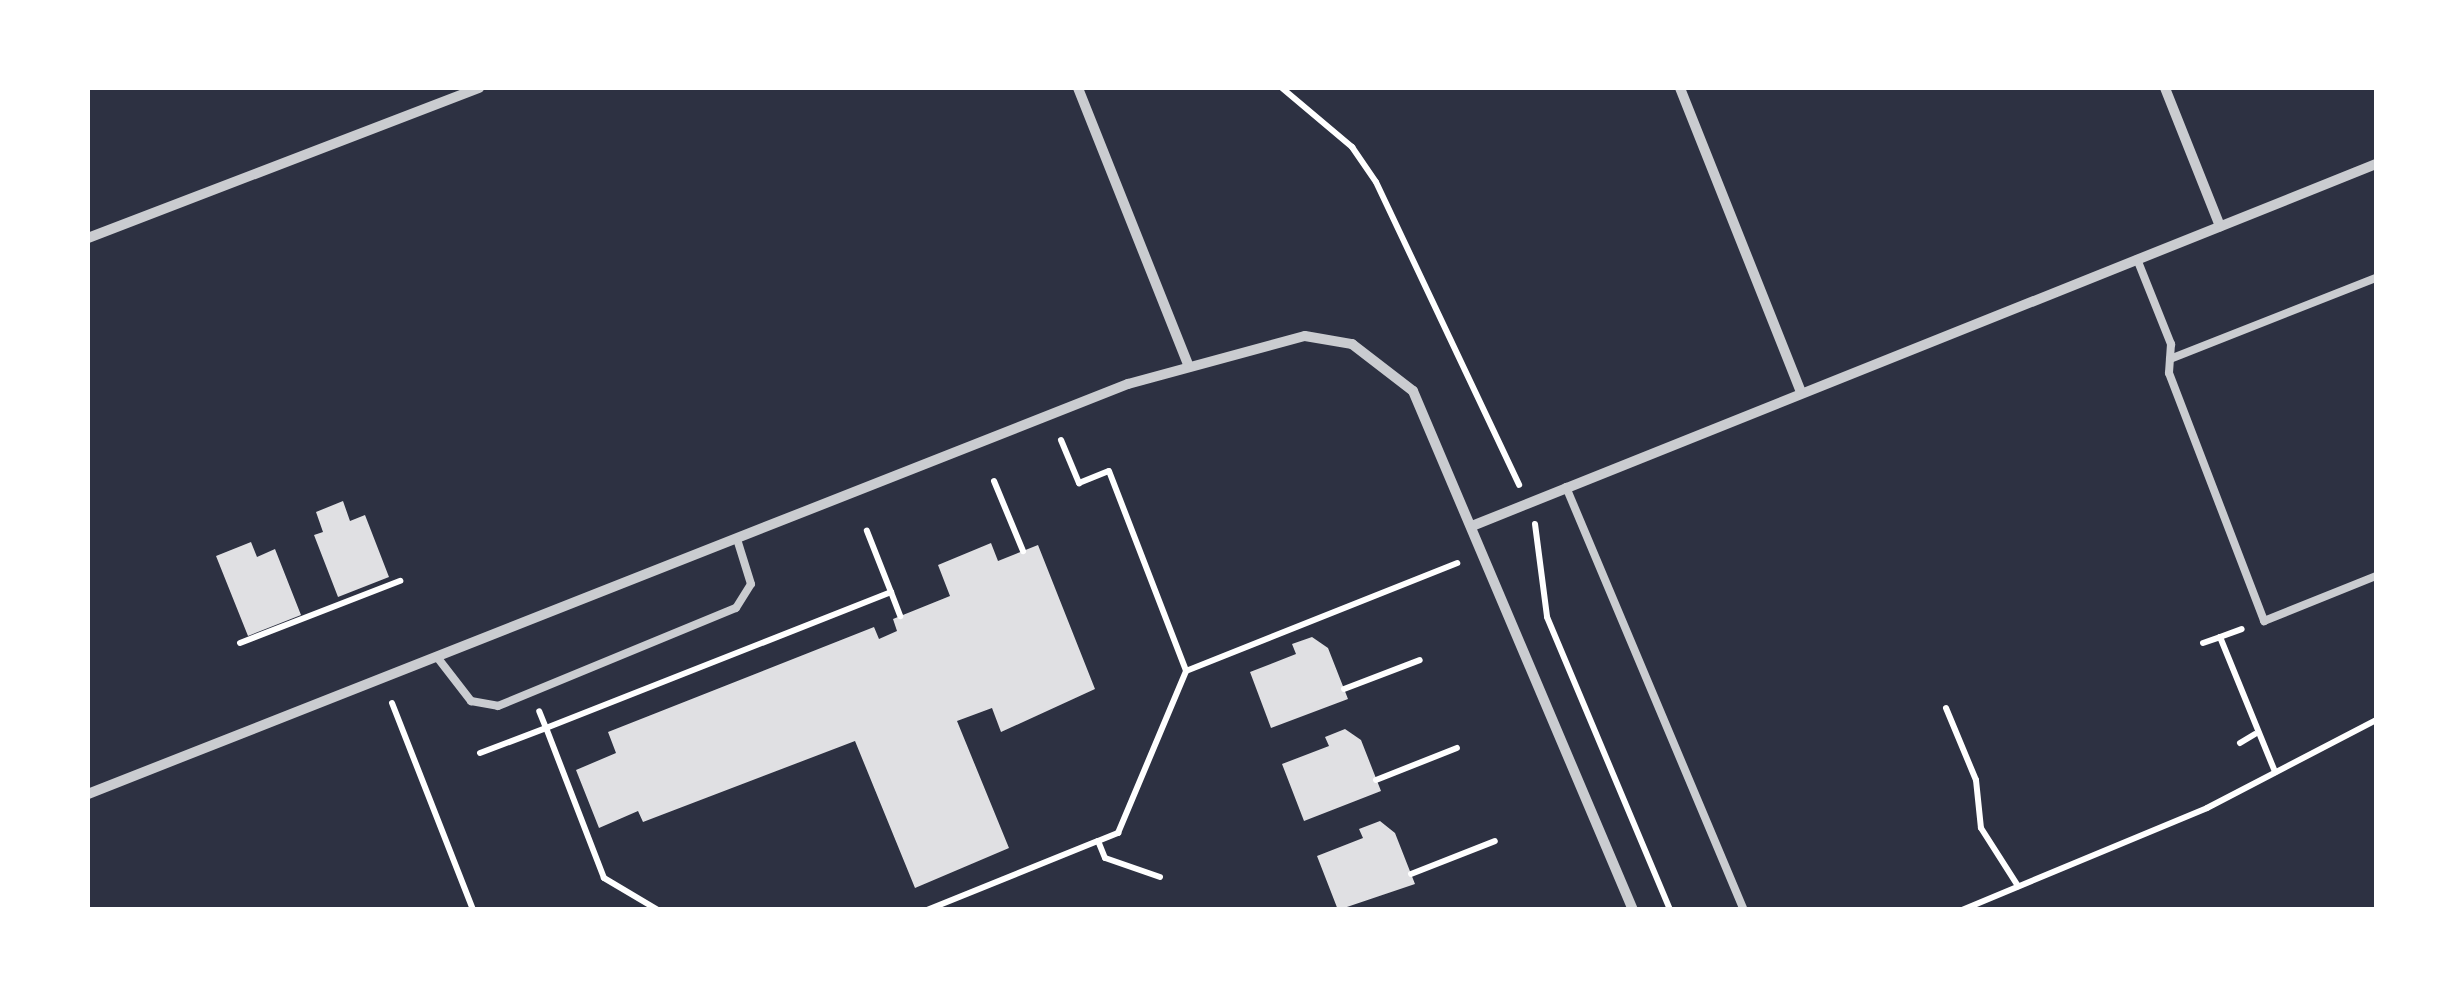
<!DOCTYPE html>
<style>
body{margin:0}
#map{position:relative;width:2464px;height:997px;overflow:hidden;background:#2d3142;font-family:Jost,sans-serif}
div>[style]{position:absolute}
.building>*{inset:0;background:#e0e0e3}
.path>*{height:6px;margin:-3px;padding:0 3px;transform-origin:3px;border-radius:3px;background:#fff}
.service>*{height:8px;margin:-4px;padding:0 4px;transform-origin:4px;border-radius:4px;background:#caccd0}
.minor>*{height:10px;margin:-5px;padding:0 5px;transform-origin:5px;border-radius:5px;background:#caccd0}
span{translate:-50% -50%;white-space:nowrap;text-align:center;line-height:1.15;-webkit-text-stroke:8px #fff;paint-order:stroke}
.frame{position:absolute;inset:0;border:90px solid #fff;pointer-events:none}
</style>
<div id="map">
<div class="building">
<i style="clip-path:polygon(343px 501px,350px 521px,365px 515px,389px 577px,338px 597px,314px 535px,323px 532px,316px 512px)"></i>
<i style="clip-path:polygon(251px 542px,257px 557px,275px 549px,301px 615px,248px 636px,216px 556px)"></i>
<i style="clip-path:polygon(991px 543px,998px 561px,1038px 545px,1095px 689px,1001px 732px,992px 708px,957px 721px,1009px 848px,915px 888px,855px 741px,643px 822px,638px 811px,599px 828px,576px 770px,616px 753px,608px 732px,874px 627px,879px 639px,897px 631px,893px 619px,950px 596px,938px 565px)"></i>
<i style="clip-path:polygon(1312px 637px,1328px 648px,1348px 699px,1271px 728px,1250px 672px,1296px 654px,1292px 644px)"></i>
<i style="clip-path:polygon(1345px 729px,1361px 740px,1381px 791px,1304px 821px,1282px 764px,1329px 746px,1325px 737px)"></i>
<i style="clip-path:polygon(1380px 821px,1395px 833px,1415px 884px,1338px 910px,1317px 856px,1363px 838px,1359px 829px)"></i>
</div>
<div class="path">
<i style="left:1282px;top:88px;width:92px;rotate:40.1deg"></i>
<i style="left:1352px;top:147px;width:42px;rotate:55.6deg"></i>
<i style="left:1376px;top:182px;width:335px;rotate:64.7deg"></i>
<i style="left:1061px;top:440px;width:47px;rotate:67.3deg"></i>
<i style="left:1079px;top:483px;width:32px;rotate:-22deg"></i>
<i style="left:1109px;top:471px;width:214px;rotate:68.9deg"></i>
<i style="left:1186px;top:671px;width:292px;rotate:-21.7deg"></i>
<i style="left:994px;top:481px;width:76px;rotate:67.5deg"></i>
<i style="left:1535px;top:524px;width:94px;rotate:82.6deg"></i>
<i style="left:1547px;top:617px;width:318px;rotate:67.2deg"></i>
<i style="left:891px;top:592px;width:26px;rotate:69deg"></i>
<i style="left:2220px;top:637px;width:23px;rotate:-20deg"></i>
<i style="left:240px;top:643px;width:172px;rotate:-21.2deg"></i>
<i style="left:2203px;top:643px;width:18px;rotate:-19deg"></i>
<i style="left:2220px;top:637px;width:146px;rotate:67.8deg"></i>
<i style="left:1344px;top:689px;width:81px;rotate:-20.9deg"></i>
<i style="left:392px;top:703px;width:222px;rotate:68.6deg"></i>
<i style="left:1946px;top:708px;width:78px;rotate:67.4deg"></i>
<i style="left:1976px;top:780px;width:48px;rotate:84.1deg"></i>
<i style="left:1981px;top:828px;width:69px;rotate:57.5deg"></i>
<i style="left:2240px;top:743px;width:17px;rotate:-31deg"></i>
<i style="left:480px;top:753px;width:71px;rotate:-20.7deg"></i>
<i style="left:546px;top:728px;width:18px;rotate:-112deg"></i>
<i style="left:1376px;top:780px;width:87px;rotate:-21.6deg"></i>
<i style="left:1411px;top:874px;width:90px;rotate:-21.4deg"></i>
<i style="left:1160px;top:877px;width:58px;rotate:-160.9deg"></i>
<i style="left:1105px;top:858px;width:18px;rotate:-112deg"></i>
<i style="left:1098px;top:841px;width:22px;rotate:-22deg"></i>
<i style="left:1118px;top:833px;width:176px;rotate:-67.2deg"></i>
<i style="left:658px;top:910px;width:63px;rotate:-149.3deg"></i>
<i style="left:604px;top:878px;width:161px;rotate:-111.1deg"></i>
<i style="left:546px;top:728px;width:371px;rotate:-21.5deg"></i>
<i style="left:891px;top:592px;width:66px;rotate:-111.5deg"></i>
<i style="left:927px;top:910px;width:184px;rotate:-22deg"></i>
<i style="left:1962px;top:910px;width:265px;rotate:-22.6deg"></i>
<i style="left:2207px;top:808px;width:191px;rotate:-27.5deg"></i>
</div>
<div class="service">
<i style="left:2137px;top:259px;width:92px;rotate:68.2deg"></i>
<i style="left:2171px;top:344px;width:29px;rotate:94deg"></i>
<i style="left:2169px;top:373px;width:266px;rotate:69deg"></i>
<i style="left:2264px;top:621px;width:121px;rotate:-21.9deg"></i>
<i style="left:2170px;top:359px;width:221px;rotate:-21.5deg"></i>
<i style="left:1566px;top:487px;width:459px;rotate:67.2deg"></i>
<i style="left:437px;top:657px;width:56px;rotate:52.3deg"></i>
<i style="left:471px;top:701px;width:27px;rotate:10deg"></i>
<i style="left:498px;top:706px;width:257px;rotate:-22.4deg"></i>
<i style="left:736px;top:608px;width:28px;rotate:-58deg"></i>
<i style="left:751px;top:584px;width:47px;rotate:-107.3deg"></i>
</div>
<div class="minor">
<i style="left:1078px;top:88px;width:297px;rotate:68.3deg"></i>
<i style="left:1680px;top:88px;width:327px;rotate:68.3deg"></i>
<i style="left:2165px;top:88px;width:149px;rotate:68.3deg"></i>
<i style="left:88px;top:238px;width:419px;rotate:-21deg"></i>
<i style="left:1472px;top:526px;width:974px;rotate:-21.82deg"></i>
<i style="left:88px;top:794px;width:1118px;rotate:-21.52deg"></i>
<i style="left:1128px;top:384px;width:183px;rotate:-15.2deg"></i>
<i style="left:1305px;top:336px;width:48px;rotate:9.7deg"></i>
<i style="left:1352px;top:344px;width:77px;rotate:37.6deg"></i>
<i style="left:1413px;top:391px;width:564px;rotate:67.03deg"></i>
</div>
<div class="frame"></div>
</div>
